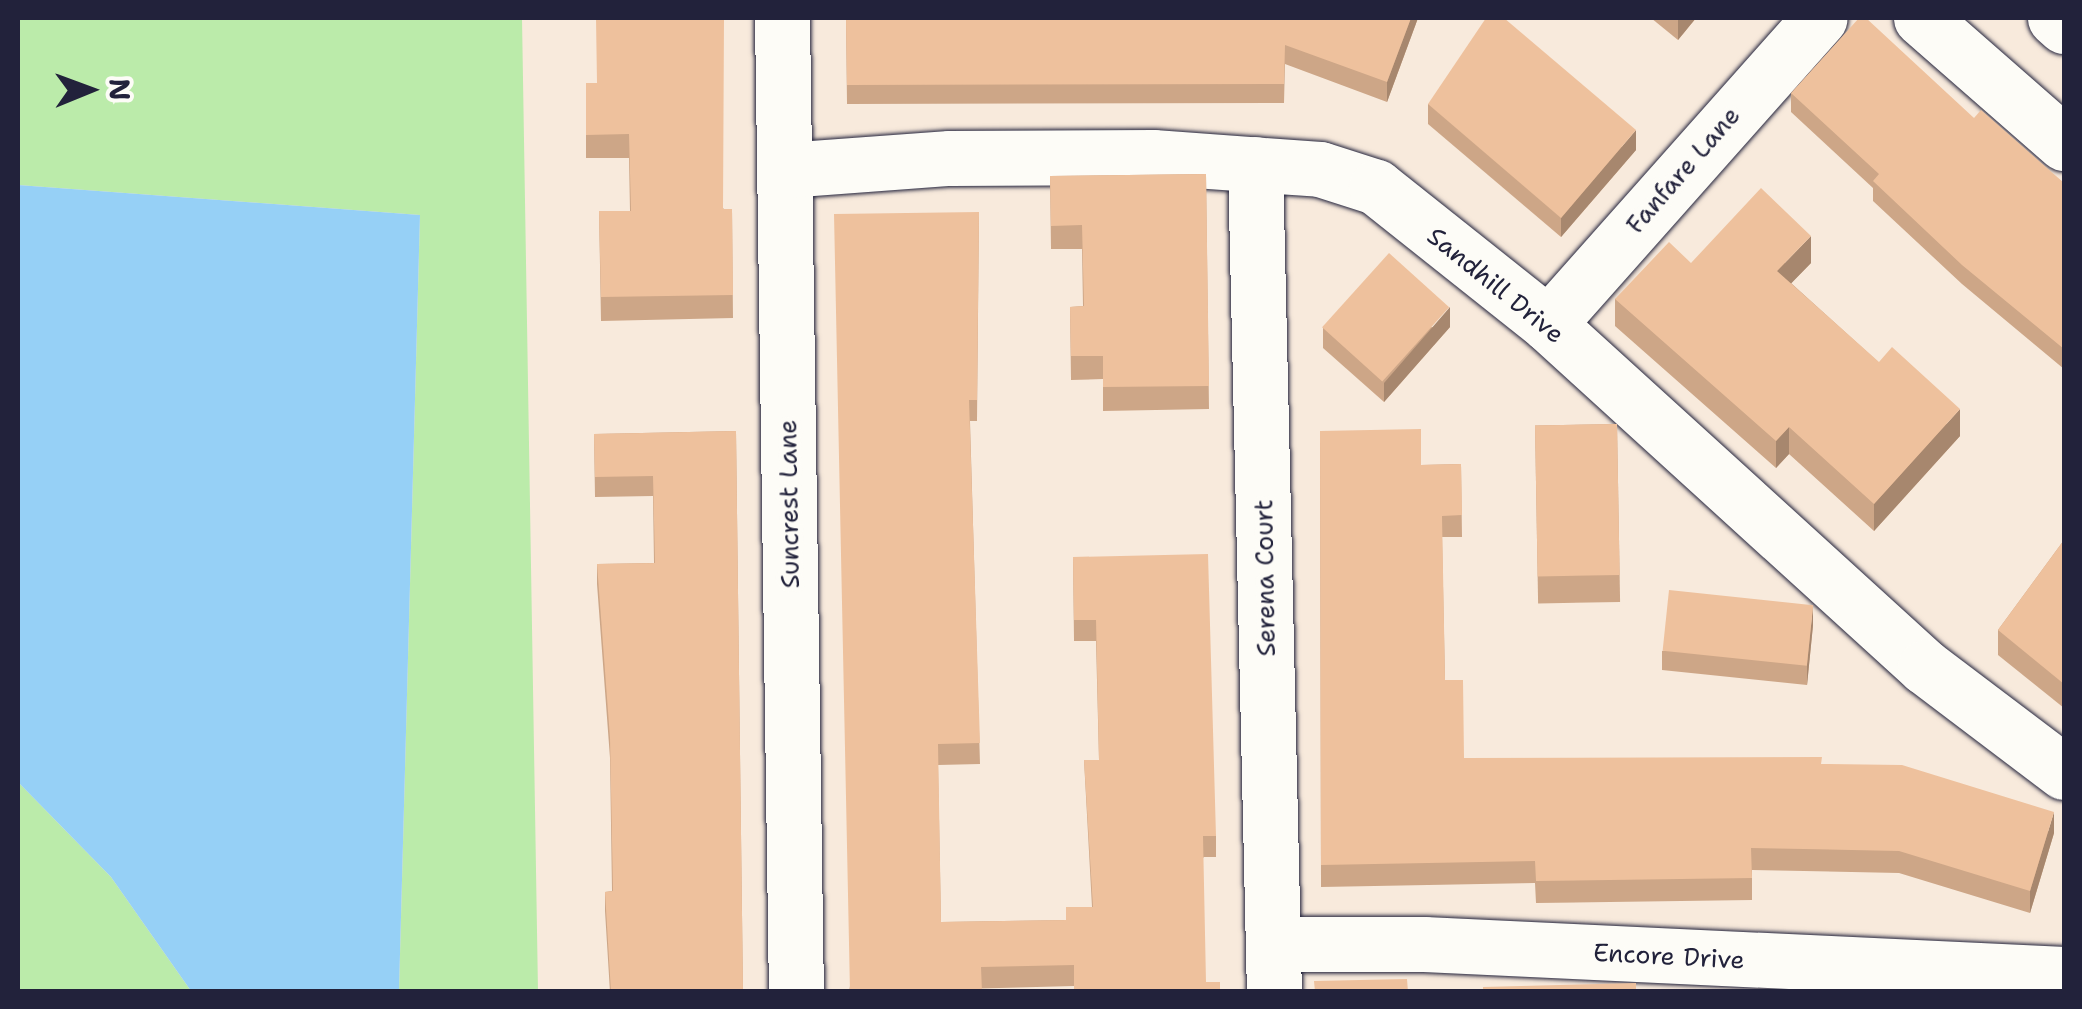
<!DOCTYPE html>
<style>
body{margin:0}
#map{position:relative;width:2082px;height:1009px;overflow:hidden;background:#f8eadc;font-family:"Shantell Sans",sans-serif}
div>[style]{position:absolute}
.green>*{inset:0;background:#bbebaa}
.water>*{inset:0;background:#96d0f6}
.roads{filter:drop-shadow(0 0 2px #22223b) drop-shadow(0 0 2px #22223b)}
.minor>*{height:55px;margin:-27.5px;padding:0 27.5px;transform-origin:27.5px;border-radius:27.5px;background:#fdfcf7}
.wall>*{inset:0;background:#cda687;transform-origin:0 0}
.shaded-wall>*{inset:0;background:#a7876e}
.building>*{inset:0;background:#eec19d;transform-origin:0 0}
span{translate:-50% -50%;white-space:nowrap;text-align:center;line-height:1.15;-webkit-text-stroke:10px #fdfcf7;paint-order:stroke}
.street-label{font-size:25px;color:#22223b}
.frame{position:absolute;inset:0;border:20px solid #22223b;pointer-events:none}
.north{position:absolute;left:40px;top:40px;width:100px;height:100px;-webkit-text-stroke:8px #fdfcf7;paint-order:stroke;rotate:89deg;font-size:28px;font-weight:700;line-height:40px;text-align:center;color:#22223b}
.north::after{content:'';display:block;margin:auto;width:35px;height:45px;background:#22223b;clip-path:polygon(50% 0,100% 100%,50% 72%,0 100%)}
</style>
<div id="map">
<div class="green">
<i style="clip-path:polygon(18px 18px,522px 18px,538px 991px,399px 991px,420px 215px,18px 185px)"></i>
<i style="clip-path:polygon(18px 782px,111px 877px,191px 991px,18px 991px)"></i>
</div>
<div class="water">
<i style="clip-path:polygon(18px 185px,420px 215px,399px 991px,191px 991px,111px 877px,18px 782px)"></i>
</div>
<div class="roads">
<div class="minor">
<i style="left:782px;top:18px;width:974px;rotate:89.18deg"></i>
<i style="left:1921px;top:18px;width:190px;rotate:41.2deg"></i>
<i style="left:2055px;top:18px;width:12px;rotate:42deg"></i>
<i style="left:1255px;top:164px;width:828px;rotate:88.69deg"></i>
<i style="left:785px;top:170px;width:165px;rotate:-4.2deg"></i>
<i style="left:950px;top:158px;width:203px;rotate:-0.3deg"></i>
<i style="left:1153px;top:157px;width:167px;rotate:4.1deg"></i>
<i style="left:1320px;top:169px;width:59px;rotate:17.8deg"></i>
<i style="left:1376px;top:187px;width:220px;rotate:38.5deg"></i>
<i style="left:1548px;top:324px;width:510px;rotate:42.3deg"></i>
<i style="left:1925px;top:667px;width:174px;rotate:37.1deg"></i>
<i style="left:1548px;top:324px;width:409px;rotate:-48.4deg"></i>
<i style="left:1274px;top:944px;width:150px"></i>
<i style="left:1424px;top:944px;width:641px;rotate:2.68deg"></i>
</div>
</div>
<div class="wall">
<i style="clip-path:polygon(846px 18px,1418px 18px,1387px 102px,1285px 64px,1284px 103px,847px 104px)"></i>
<i style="clip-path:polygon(1651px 18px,1696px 18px,1678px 40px)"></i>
<i style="clip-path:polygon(586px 83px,724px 209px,732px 209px,733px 318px,601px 321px,599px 211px,630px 211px,629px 158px,586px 158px)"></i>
<i style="clip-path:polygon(1791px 93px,1974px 118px,2064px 183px,2064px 369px,1962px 284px,1873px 201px,1873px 188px,1791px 112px)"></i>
<i style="clip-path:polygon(1428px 104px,1636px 150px,1561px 237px,1428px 124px)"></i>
<i style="clip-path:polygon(1206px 174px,1209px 409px,1103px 411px,1103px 379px,1071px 380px,1070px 307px,1083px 306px,1082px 249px,1051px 249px,1050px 176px)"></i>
<i style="clip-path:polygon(979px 212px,977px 421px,970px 421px,980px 764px,938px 765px,941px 922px,1066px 920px,1092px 907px,1084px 760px,1099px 760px,1096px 641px,1074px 641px,1073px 557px,1216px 836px,1216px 857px,1204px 857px,1074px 986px,849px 992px)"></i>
<i style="clip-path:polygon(1691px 263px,1811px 263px,1791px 283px,1960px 436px,1874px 531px,1789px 454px,1776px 468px,1615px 326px,1615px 299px)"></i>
<i style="clip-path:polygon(1450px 327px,1384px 402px,1323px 348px,1323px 328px)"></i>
<i style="left:1617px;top:424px;width:178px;height:82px;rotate:89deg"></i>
<i style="clip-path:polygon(736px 431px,743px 992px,610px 992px,605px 911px,605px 892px,612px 891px,610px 758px,597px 584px,597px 564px,654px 563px,653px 496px,595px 497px,594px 434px)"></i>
<i style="clip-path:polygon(1320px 431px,1421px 465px,1461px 464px,1462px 537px,1442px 537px,1445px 680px,1464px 758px,1821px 764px,2054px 833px,2030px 913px,1899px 873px,1752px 870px,1752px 900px,1536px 903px,1535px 883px,1321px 887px)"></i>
<i style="clip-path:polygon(2064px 540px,2064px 708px,1998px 655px,1998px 630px)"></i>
<i style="clip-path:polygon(1813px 625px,1807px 685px,1662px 670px,1662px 651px)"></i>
</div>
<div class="shaded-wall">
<i style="clip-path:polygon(1411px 18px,1418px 18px,1387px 102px,1387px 82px)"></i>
<i style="clip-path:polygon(1680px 18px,1696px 18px,1678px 40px,1678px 20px)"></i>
<i style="clip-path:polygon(1636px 130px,1636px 150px,1561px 237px,1561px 218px)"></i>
<i style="clip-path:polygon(1811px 236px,1811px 263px,1777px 298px,1777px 271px)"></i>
<i style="clip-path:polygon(1450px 307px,1450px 327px,1384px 402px,1384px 383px)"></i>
<i style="clip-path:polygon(1960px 409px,1960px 436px,1874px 531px,1874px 504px)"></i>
<i style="clip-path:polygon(1789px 427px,1789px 454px,1776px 468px,1776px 441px)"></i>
<i style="clip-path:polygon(1813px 605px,1813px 625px,1807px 685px,1807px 665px)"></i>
<i style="clip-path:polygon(2054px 812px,2054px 833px,2030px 913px,2030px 891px)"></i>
</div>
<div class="building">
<i style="clip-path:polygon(596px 18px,724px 18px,723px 209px,732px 209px,733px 295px,601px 297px,599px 211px,631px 211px,629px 134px,586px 135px,586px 83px,597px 83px)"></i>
<i style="clip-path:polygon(846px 18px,1411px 18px,1387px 82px,1285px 45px,1284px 84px,847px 85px)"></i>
<i style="clip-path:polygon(1486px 18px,1504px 18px,1636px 130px,1561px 218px,1428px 104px)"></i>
<i style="clip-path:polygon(1859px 18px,1866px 18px,1974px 118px,1981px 110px,2064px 183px,2064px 349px,1962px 265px,1873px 181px,1879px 174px,1791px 93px)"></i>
<i style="clip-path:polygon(1206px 174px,1209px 386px,1103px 387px,1103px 356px,1071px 356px,1070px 307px,1084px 306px,1082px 225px,1051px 226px,1050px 176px)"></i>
<i style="clip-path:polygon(1761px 188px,1811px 236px,1777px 271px,1879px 362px,1892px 347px,1960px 409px,1874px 504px,1789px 427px,1776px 441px,1615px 299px,1669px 242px,1691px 263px)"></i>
<i style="clip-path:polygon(979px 212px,977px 400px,969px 400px,980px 743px,938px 744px,941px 922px,1066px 920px,1066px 907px,1093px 907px,1084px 760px,1099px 760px,1096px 620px,1074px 620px,1073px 557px,1208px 554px,1216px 836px,1203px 836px,1206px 982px,1220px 982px,1220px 992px,1074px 992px,1074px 965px,981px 967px,982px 992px,850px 992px,834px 214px)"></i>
<i style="left:1389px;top:253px;width:81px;height:100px;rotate:42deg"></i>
<i style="left:1617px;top:424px;width:151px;height:82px;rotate:89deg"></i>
<i style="clip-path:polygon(1421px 429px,1421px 465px,1461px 464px,1462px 515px,1442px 516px,1445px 680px,1463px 680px,1464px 758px,1822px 757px,1821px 764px,1902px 765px,2054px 812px,2030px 891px,1899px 851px,1751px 848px,1752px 878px,1536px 881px,1535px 861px,1321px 865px,1320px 431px)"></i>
<i style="clip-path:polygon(736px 431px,743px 992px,611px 992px,605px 892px,613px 891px,610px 738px,597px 564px,655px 563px,653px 476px,595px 477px,594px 434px)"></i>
<i style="clip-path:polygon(2064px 540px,2064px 684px,1998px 630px)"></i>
<i style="left:1669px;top:590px;width:145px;height:61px;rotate:6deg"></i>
<i style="clip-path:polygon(1407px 979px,1408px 992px,1315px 992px,1314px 981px)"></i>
<i style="clip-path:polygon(1636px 983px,1636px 992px,1483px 992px,1483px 987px)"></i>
</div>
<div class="street-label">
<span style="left:1683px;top:170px;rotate:-49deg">Fanfare Lane</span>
<span style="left:1496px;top:285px;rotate:39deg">Sandhill Drive</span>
<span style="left:789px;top:504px;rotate:-91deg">Suncrest Lane</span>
<span style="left:1265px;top:578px;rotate:-91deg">Serena Court</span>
<span style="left:1669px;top:956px;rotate:3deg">Encore Drive</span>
</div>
<div class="frame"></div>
<div class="north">N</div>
</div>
